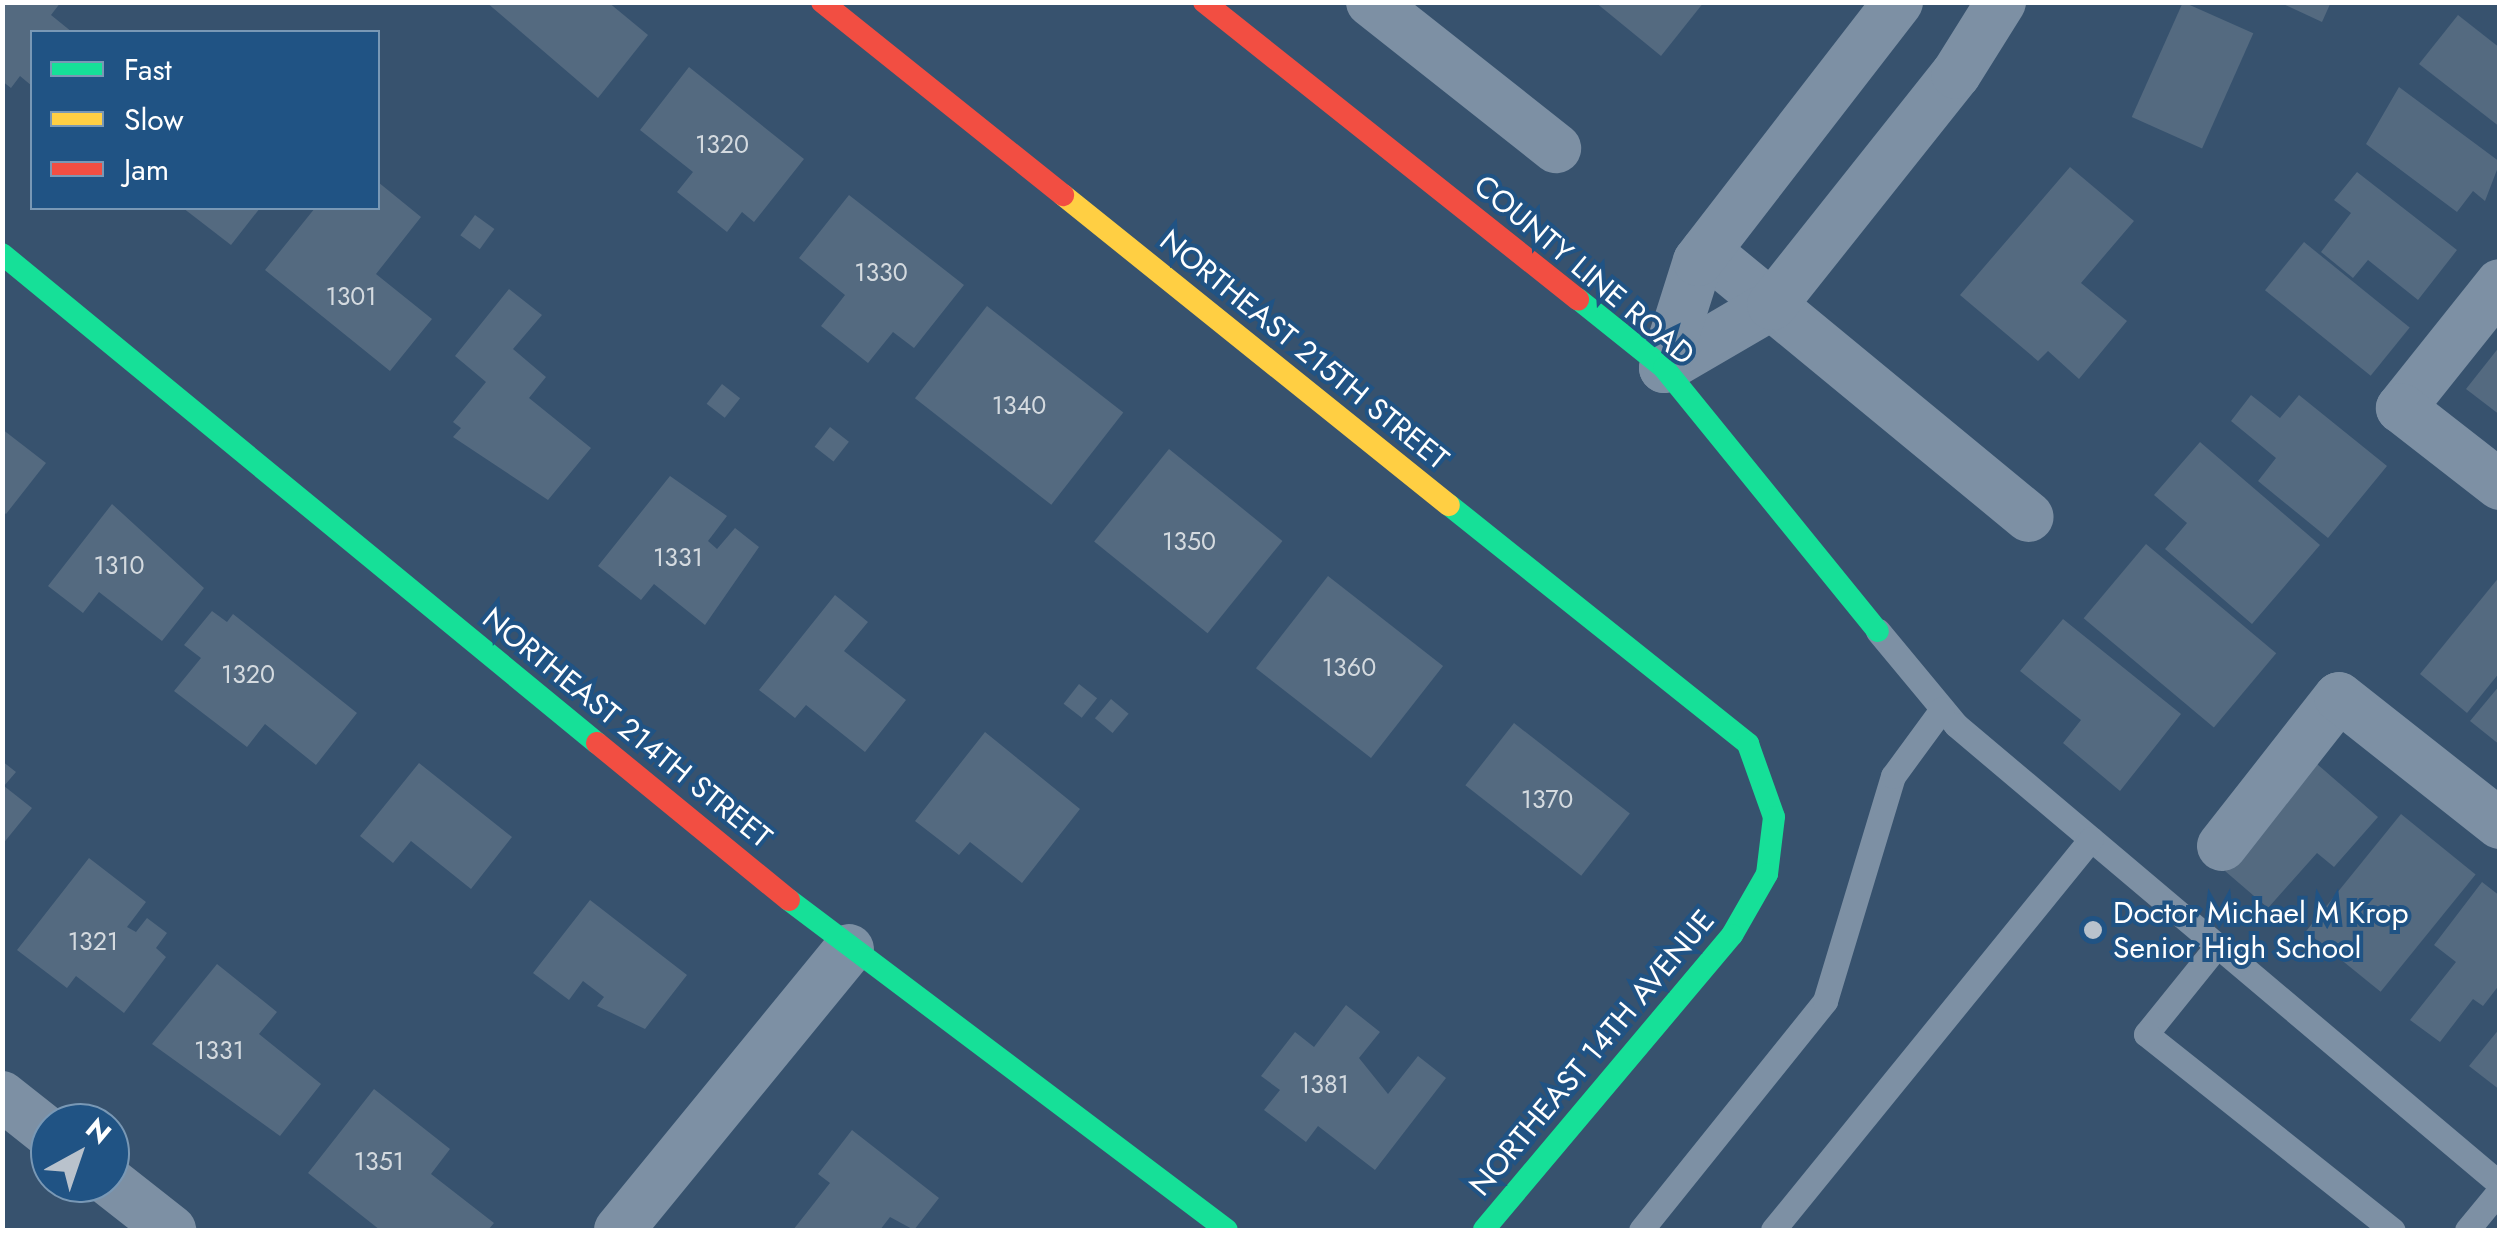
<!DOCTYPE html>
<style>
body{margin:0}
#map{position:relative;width:2502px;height:1233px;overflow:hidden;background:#37526e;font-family:Jost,sans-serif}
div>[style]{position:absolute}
.building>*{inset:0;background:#546a80;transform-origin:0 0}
.lane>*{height:25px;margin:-12.5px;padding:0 12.5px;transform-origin:12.5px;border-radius:12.5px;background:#7d90a4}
.street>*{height:50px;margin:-25px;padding:0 25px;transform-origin:25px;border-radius:25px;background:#7d90a4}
.fast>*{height:22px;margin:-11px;padding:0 11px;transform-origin:11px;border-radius:11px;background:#16e098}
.slow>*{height:22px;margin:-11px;padding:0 11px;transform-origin:11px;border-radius:11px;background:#ffcf43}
.jam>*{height:22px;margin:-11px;padding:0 11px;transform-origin:11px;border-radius:11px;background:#f24e42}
.dots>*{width:28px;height:28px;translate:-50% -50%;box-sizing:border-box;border:5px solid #205384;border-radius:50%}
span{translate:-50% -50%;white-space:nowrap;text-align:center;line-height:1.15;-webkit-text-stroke:8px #205384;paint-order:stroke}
.number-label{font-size:25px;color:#d4dadf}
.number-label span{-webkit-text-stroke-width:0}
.street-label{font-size:30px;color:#fff}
.poi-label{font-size:30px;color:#fff}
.left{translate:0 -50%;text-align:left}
.frame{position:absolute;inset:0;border:5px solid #fff;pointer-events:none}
.legend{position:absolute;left:30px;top:30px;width:350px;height:180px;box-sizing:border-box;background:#205384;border:2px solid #7998b5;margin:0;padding:12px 18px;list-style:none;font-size:30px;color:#fff}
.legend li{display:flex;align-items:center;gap:20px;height:50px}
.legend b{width:50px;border:2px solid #7998b5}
.north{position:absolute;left:30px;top:1103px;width:100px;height:100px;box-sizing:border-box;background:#205384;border:2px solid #7998b5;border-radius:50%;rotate:40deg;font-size:28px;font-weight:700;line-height:40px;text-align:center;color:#fff}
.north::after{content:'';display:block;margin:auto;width:35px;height:45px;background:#b9c2cc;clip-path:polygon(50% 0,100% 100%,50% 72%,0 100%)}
</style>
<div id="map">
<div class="building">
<i style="clip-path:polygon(61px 2px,51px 15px,72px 32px,32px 32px,32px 86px,20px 76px,11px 88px,2px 81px,2px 4px)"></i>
<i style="clip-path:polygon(486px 2px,608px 2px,648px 35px,598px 98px)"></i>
<i style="clip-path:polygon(1595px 2px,1704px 2px,1661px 56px)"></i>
<i style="left:2183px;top:2px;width:77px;height:126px;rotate:24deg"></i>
<i style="clip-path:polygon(2279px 2px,2331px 2px,2322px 22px)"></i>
<i style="clip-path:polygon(2458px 15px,2500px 48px,2500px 127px,2419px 64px)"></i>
<i style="clip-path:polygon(689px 67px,804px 159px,754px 222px,742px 212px,727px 232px,677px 192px,693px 172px,640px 130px)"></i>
<i style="clip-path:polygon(2399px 87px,2500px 162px,2485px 201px,2473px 191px,2457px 212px,2366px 144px)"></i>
<i style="clip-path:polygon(2070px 167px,2134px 221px,2081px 283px,2127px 321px,2079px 379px,2048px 351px,2038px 361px,1960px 295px)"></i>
<i style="clip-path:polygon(2357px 172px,2457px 250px,2418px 300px,2368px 260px,2353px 278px,2321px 252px,2351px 213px,2334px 200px)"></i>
<i style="clip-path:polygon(378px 182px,421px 217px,376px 274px,432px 319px,390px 371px,265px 270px,315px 208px,378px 208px)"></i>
<i style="clip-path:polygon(849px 195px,964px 285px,914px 348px,893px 332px,868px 363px,821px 326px,845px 295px,799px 258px)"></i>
<i style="clip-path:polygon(183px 208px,260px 208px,231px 245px)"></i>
<i style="left:475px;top:215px;width:24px;height:25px;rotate:36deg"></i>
<i style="left:2304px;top:242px;width:136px;height:62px;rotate:39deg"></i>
<i style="clip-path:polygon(509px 289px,542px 315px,513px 349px,546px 377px,529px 398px,591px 448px,548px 500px,453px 437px,461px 428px,453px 422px,486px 382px,455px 356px)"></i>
<i style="left:987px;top:306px;width:173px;height:117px;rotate:38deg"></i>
<i style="clip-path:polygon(2500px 346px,2500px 415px,2466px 389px)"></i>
<i style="left:722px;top:384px;width:23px;height:25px;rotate:38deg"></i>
<i style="clip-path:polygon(2251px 395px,2280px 418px,2299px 395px,2387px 466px,2328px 538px,2258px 481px,2276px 458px,2231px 421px)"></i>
<i style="left:830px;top:427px;width:24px;height:25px;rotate:38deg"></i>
<i style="clip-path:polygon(2px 429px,46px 463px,6px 514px,2px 511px)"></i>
<i style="clip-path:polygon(2200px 442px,2320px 545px,2252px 624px,2165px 549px,2187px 523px,2154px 495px)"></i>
<i style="left:1169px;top:449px;width:146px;height:119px;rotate:39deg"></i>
<i style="clip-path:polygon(670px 476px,727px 516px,708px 541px,717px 549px,735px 528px,759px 547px,705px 625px,654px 584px,641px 600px,598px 566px)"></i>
<i style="clip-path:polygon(112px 504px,204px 588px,162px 641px,99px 592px,83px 613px,48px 586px)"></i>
<i style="left:2146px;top:544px;width:170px;height:97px;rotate:40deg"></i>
<i style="left:1328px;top:576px;width:146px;height:117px;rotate:38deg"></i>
<i style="clip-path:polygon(2500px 576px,2500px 672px,2467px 713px,2420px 674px)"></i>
<i style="clip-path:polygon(835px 595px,868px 622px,844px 651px,906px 700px,865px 752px,806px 705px,795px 718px,759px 690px)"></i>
<i style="clip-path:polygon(212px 611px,227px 622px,233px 614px,357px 713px,316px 765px,265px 724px,247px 747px,174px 691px,201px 658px,184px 645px)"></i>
<i style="clip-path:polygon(2063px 619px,2181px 714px,2120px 791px,2063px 743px,2081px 720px,2020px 671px)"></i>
<i style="left:1079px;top:684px;width:23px;height:25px;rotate:38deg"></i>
<i style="clip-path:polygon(2500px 685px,2500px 745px,2470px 721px)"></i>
<i style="left:1111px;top:699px;width:23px;height:25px;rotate:40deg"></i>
<i style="left:1514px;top:723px;width:147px;height:79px;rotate:38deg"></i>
<i style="clip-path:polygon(985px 732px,1080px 809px,1022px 883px,970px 842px,959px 855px,915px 821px)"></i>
<i style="clip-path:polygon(2px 761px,16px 772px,4px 786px,32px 808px,2px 845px)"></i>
<i style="clip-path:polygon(419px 763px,512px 837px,471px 889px,411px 841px,393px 863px,360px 836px)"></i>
<i style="clip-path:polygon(2317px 764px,2378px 817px,2334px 867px,2317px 853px,2268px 908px,2225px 871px)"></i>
<i style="left:2401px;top:814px;width:96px;height:151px;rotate:39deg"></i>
<i style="clip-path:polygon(89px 858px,146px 902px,127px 927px,136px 932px,147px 918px,167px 933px,156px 948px,166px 957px,124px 1013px,76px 976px,67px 988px,17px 950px)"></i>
<i style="clip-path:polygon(2482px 882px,2500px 896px,2500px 984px,2483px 1006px,2473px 999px,2440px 1042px,2410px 1020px,2456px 962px,2434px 945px)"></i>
<i style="clip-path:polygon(590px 900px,687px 975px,645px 1029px,597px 1006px,604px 997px,583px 981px,569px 1000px,533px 973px)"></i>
<i style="clip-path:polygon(217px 964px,277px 1012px,259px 1034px,321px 1084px,280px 1136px,152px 1044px)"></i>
<i style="clip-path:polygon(1346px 1005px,1380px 1032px,1359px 1058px,1388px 1094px,1418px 1056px,1446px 1078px,1375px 1170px,1318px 1126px,1306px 1142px,1264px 1110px,1280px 1090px,1261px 1076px,1295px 1032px,1314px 1047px)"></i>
<i style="clip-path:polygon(2500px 1028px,2500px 1090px,2469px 1066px)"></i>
<i style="clip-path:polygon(374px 1089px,450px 1149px,431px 1174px,494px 1223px,488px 1230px,380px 1230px,308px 1173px)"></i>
<i style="clip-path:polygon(852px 1130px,939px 1198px,914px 1230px,890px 1217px,880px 1230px,793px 1230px,830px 1183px,818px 1174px)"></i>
</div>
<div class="lane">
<i style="left:1878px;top:631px;width:122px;rotate:50.3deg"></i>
<i style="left:1956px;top:725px;width:712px;rotate:40.16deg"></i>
<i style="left:2217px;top:946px;width:113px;rotate:128.9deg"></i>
<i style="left:2146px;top:1034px;width:315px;rotate:38.5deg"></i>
<i style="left:1641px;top:1230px;width:294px;rotate:-51.2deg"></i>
<i style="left:1825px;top:1001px;width:235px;rotate:-73.2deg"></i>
<i style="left:1893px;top:776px;width:83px;rotate:-53.8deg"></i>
<i style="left:1773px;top:1230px;width:504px;rotate:-50.88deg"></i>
<i style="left:2467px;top:1230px;width:52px;rotate:-50.5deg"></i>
</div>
<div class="street">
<i style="left:1371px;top:2px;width:236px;rotate:38.3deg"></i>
<i style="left:1706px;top:251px;width:418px;rotate:39.5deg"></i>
<i style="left:2500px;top:284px;width:159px;rotate:128.6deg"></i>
<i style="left:2401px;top:408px;width:125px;rotate:37.9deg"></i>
<i style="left:1664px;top:368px;width:125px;rotate:-30.3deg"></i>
<i style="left:1772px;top:305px;width:295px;rotate:-51.5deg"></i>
<i style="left:1956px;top:74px;width:85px;rotate:-58deg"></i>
<i style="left:1664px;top:368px;width:112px;rotate:-72.4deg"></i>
<i style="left:1698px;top:261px;width:327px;rotate:-52.3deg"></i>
<i style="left:2222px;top:846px;width:189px;rotate:-51.9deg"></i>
<i style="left:2339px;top:697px;width:205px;rotate:38.3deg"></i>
<i style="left:2px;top:1096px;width:61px;rotate:38.4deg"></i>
<i style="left:110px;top:1182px;width:78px;rotate:38.2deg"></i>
<i style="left:619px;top:1230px;width:363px;rotate:-50.7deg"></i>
</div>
<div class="fast">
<i style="left:2px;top:254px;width:770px;rotate:39.42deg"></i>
<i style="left:1578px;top:299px;width:110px;rotate:38.7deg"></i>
<i style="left:1664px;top:368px;width:339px;rotate:50.9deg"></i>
<i style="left:1449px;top:505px;width:383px;rotate:38.6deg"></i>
<i style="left:1748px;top:744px;width:77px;rotate:70.4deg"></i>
<i style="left:1774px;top:817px;width:57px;rotate:97deg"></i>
<i style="left:1767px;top:874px;width:70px;rotate:119.8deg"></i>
<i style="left:1732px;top:935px;width:385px;rotate:130.1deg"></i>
<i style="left:789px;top:900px;width:548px;rotate:37deg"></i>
</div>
<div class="slow">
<i style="left:1063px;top:195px;width:495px;rotate:38.8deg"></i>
</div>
<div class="jam">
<i style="left:822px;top:2px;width:309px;rotate:38.7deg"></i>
<i style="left:1204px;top:2px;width:478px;rotate:38.5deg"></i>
<i style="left:597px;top:743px;width:248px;rotate:39.3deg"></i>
</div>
<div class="dots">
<i style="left:2093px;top:930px;background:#b9c2cc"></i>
</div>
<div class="number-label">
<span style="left:722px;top:144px">1320</span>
<span style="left:881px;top:272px">1330</span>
<span style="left:351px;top:296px">1301</span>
<span style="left:1019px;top:405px">1340</span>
<span style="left:1189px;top:541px">1350</span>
<span style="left:678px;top:557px">1331</span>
<span style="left:119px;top:565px">1310</span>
<span style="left:1349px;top:667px">1360</span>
<span style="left:248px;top:674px">1320</span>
<span style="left:1547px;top:799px">1370</span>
<span style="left:93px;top:941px">1321</span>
<span style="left:219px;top:1050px">1331</span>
<span style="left:1324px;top:1084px">1381</span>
<span style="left:379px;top:1161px">1351</span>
</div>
<div class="street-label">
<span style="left:1584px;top:270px;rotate:40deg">COUNTY LINE ROAD</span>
<span style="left:1304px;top:350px;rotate:39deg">NORTHEAST 215TH STREET</span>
<span style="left:627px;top:728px;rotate:39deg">NORTHEAST 214TH STREET</span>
<span style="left:1592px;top:1053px;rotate:-50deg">NORTHEAST 14TH AVENUE</span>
</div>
<div class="poi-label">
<span class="left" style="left:2113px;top:930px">Doctor Michael M Krop<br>Senior High School</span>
</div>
<div class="frame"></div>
<ul class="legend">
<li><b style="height:12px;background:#16e098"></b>Fast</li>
<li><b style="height:12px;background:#ffcf43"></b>Slow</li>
<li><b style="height:12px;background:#f24e42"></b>Jam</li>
</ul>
<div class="north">N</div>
</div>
